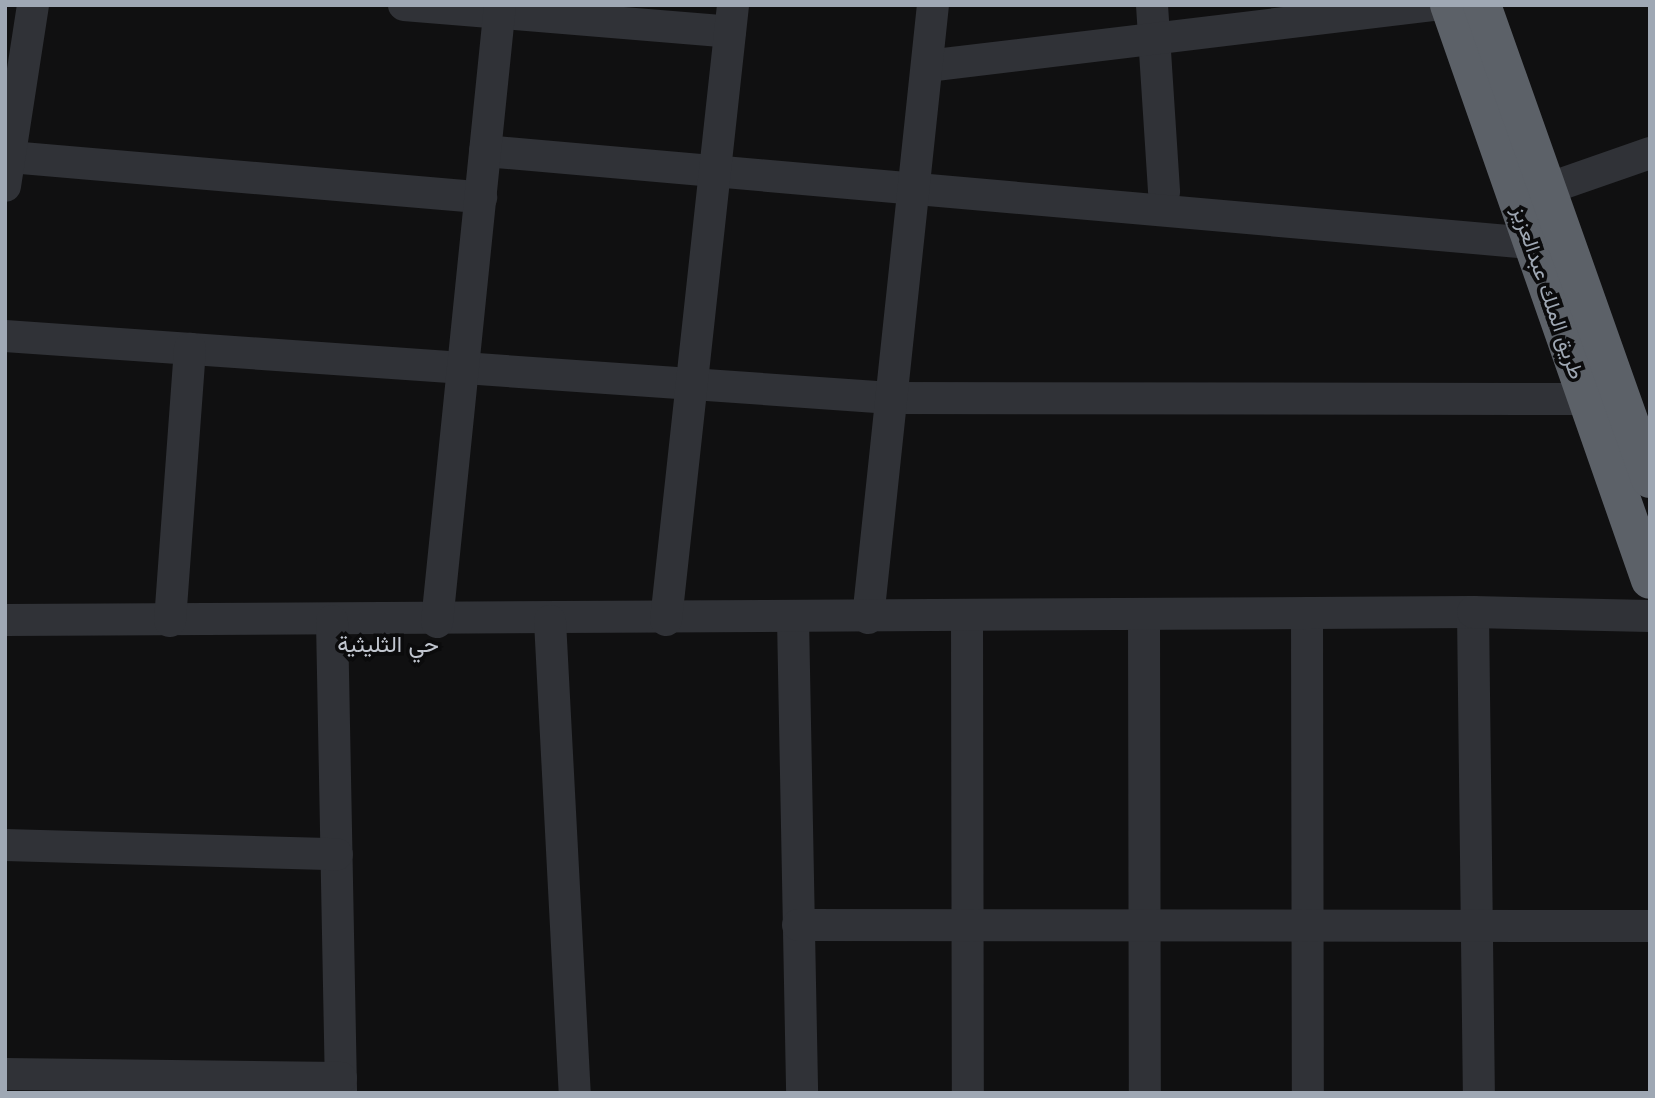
<!DOCTYPE html>
<meta charset="utf-8">
<style>
body{margin:0}
#map{position:relative;width:1655px;height:1098px;overflow:hidden;background:#101011;font-family:Arial,Vazirmatn,sans-serif}
div>[style]{position:absolute}
.minor>*{height:32px;margin:-16px;padding:0 16px;transform-origin:16px;border-radius:16px;background:#303237}
.highway>*{height:38px;margin:-19px;padding:0 19px;transform-origin:19px;border-radius:19px;background:#5c6168}
span{translate:-50% -50%;white-space:nowrap;text-align:center;line-height:1.15;-webkit-text-stroke:7px #0b0b0c;paint-order:stroke}
.street-label{font-size:21px;color:#9fa8b4}
.neighbourhood-label{font-size:23px;color:#c1c6cf}
.frame{position:absolute;inset:0;border:7px solid #9fa8b4;pointer-events:none}
</style>
<div id="map">
<div class="minor">
<i style="left:404px;top:5px;width:327px;rotate:4.7deg"></i>
<i style="left:1152px;top:5px;width:187px;rotate:86.3deg"></i>
<i style="left:927px;top:66px;width:511px;rotate:-6.86deg"></i>
<i style="left:485px;top:151px;width:1049px;rotate:5.03deg"></i>
<i style="left:10px;top:157px;width:473px;rotate:4.9deg"></i>
<i style="left:5px;top:186px;width:183px;rotate:-81.2deg"></i>
<i style="left:1544px;top:190px;width:112px;rotate:-19.2deg"></i>
<i style="left:5px;top:336px;width:888px;rotate:4deg"></i>
<i style="left:891px;top:398px;width:694px;rotate:0.08deg"></i>
<i style="left:1473px;top:612px;width:481px;rotate:89.3deg"></i>
<i style="left:1307px;top:613px;width:480px;rotate:89.9deg"></i>
<i style="left:1144px;top:615px;width:478px;rotate:89.9deg"></i>
<i style="left:967px;top:617px;width:476px;rotate:89.9deg"></i>
<i style="left:793px;top:618px;width:475px;rotate:88.9deg"></i>
<i style="left:868px;top:618px;width:616px;rotate:-83.95deg"></i>
<i style="left:5px;top:620px;width:1468px;rotate:-0.31deg"></i>
<i style="left:1473px;top:612px;width:177px;rotate:1.3deg"></i>
<i style="left:666px;top:620px;width:619px;rotate:-83.78deg"></i>
<i style="left:170px;top:621px;width:273px;rotate:-85.8deg"></i>
<i style="left:332px;top:621px;width:472px;rotate:88.9deg"></i>
<i style="left:550px;top:621px;width:473px;rotate:87deg"></i>
<i style="left:437px;top:622px;width:620px;rotate:-84.17deg"></i>
<i style="left:5px;top:845px;width:332px;rotate:1.6deg"></i>
<i style="left:798px;top:925px;width:852px;rotate:0.07deg"></i>
<i style="left:5px;top:1074px;width:336px;rotate:0.7deg"></i>
</div>
<div class="highway">
<i style="left:1449px;top:5px;width:609px;rotate:70.73deg"></i>
<i style="left:1482px;top:5px;width:503px;rotate:70.48deg"></i>
</div>
<div class="street-label">
<span style="left:1548px;top:293px;rotate:71deg">طريق الملك عبدالعزيز</span>
</div>
<div class="neighbourhood-label">
<span style="left:388px;top:644px">حي الثليثية</span>
</div>
<div class="frame"></div>
</div>
